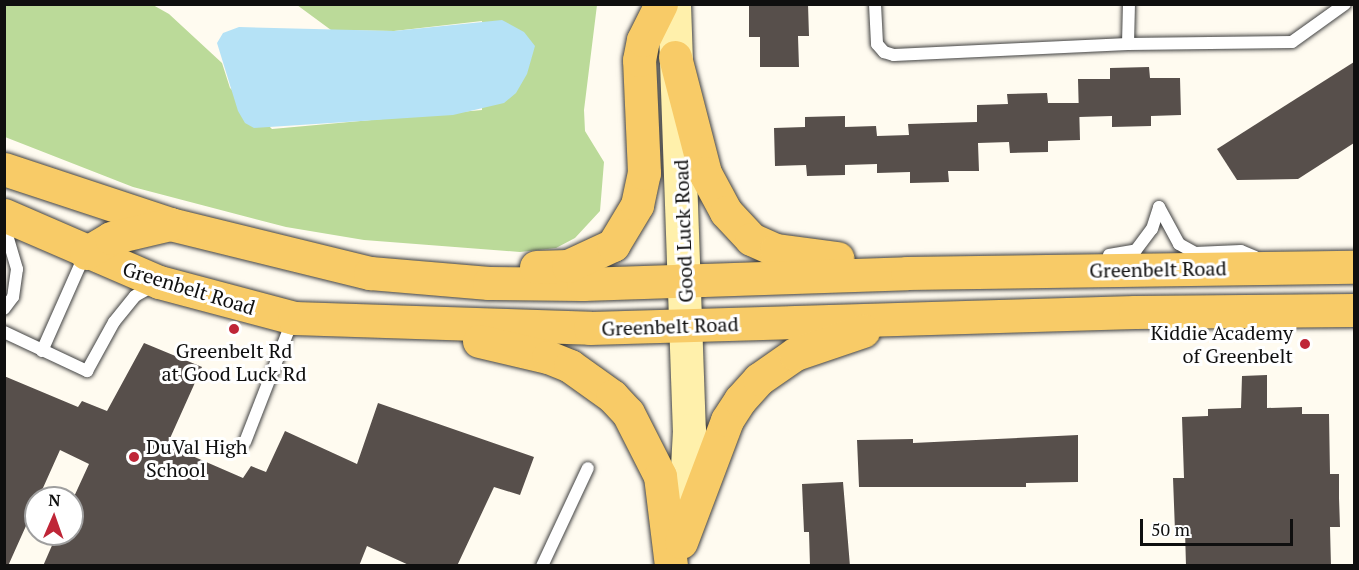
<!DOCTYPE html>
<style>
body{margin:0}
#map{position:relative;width:1359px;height:570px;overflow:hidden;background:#fffbf0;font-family:"PT Serif",serif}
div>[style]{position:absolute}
.forest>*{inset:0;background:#bbda99}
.water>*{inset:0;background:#b5e2f6}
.building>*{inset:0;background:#574f4b}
.roads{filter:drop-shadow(0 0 2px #424242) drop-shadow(0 0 2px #424242)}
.service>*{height:12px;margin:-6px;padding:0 6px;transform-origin:6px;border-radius:6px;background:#fff}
.secondary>*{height:33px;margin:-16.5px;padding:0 16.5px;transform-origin:16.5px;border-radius:16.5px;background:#fff0ab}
.primary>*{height:33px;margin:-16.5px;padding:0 16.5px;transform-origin:16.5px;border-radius:16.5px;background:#f8cb67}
.dots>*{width:16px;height:16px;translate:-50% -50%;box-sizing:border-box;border:3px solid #fff;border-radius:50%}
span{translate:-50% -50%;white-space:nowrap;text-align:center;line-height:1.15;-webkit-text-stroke:6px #fff;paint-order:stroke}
.street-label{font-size:20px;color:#0f0f0f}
.poi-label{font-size:20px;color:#0f0f0f}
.right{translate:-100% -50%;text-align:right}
.left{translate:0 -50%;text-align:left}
.frame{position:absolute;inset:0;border:6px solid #0f0f0f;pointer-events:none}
.north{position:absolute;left:24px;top:486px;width:60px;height:60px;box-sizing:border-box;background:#fff;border:2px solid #9f9f9f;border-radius:50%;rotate:2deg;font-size:16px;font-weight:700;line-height:24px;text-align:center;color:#0f0f0f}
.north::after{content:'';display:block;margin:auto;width:21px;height:27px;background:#bf2637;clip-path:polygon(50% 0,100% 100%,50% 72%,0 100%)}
.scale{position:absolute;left:1140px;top:519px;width:153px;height:27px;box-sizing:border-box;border:3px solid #0f0f0f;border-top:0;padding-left:8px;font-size:18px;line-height:21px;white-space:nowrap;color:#0f0f0f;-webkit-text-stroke:4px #fff;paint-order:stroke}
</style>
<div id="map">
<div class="forest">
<i style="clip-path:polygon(4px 5px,153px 5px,169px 14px,222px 63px,230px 88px,272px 129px,482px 110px,482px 21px,394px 31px,331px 30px,297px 5px,597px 5px,584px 110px,585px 131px,604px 162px,600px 211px,575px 238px,556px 248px,520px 252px,364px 240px,286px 227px,133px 187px,5px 137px)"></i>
</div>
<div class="water">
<i style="clip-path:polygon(502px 20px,524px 32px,535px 46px,527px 74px,516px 93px,504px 103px,453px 115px,254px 128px,245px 123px,238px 111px,217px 43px,223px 33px,239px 27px,394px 31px)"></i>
</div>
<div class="building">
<i style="clip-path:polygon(749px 4px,808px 4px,809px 36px,798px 36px,799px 67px,760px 67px,760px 37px,749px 37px)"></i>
<i style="clip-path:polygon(1354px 62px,1354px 143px,1298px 179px,1237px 180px,1217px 149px)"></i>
<i style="clip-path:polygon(1149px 67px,1150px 78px,1180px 78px,1181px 115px,1151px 116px,1151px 126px,1112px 127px,1112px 116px,1079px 117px,1078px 79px,1110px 79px,1110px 68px)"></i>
<i style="clip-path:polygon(1047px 93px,1048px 103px,1079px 103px,1080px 140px,1048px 141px,1048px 152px,1010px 153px,1009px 142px,978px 143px,979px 171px,948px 171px,949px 182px,910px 183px,910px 172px,877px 173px,877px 164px,845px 165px,845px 175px,807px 176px,806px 165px,775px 166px,774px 128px,805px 127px,805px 117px,845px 116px,845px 127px,876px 126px,877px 136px,909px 135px,908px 124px,977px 122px,977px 105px,1008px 104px,1007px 94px)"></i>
<i style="clip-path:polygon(144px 343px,202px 367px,167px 445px,243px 478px,251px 466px,266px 472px,285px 431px,357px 464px,378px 403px,534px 457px,520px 495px,494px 487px,457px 566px,411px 566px,367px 546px,359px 566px,43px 566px,57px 534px,72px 534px,72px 501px,89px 464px,60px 450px,8px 566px,4px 566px,4px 376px,78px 407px,82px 401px,107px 411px)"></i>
<i style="clip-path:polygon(1267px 375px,1267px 408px,1302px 407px,1302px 414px,1329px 414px,1330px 474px,1339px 474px,1339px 498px,1340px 527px,1330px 527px,1331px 566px,1186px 566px,1185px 531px,1175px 531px,1173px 478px,1184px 478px,1182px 417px,1208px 416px,1208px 409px,1241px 408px,1242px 376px)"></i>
<i style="clip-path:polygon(1078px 435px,1078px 482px,1026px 483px,1026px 487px,859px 487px,857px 440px,913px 439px,913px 443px)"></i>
<i style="clip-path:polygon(843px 482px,850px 566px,810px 566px,809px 532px,804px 532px,802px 484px)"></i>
</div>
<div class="roads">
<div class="service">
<i style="left:875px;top:4px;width:40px;rotate:87.1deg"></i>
<i style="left:877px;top:44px;width:11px;rotate:49deg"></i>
<i style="left:884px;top:52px;width:10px;rotate:17deg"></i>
<i style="left:894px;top:55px;width:234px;rotate:-2.7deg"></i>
<i style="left:1128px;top:44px;width:164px;rotate:-0.7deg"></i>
<i style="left:1292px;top:42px;width:65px;rotate:-35.6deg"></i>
<i style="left:1128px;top:44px;width:40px;rotate:-88.6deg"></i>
<i style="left:1159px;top:207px;width:42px;rotate:61.6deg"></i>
<i style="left:1179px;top:244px;width:18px;rotate:29deg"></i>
<i style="left:1195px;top:253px;width:46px;rotate:-2.5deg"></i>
<i style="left:1241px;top:251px;width:15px;rotate:23deg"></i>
<i style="left:4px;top:225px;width:46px;rotate:73.5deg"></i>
<i style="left:17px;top:269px;width:28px;rotate:98deg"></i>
<i style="left:13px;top:297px;width:15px;rotate:127deg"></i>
<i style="left:1109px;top:255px;width:27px;rotate:-10deg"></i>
<i style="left:1136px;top:250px;width:26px;rotate:-53deg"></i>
<i style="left:1152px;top:229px;width:23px;rotate:-72deg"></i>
<i style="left:4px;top:332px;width:92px;rotate:25.2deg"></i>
<i style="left:87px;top:371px;width:56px;rotate:-61.1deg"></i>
<i style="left:114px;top:322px;width:33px;rotate:-51deg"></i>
<i style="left:135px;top:296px;width:23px;rotate:-29deg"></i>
<i style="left:42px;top:351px;width:106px;rotate:-66.1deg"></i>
<i style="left:245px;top:442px;width:132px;rotate:-68.7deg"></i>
<i style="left:542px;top:566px;width:108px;rotate:-64.9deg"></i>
</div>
<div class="secondary">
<i style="left:674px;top:4px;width:426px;rotate:88deg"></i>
<i style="left:689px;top:430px;width:92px;rotate:93.1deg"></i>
</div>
<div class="primary">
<i style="left:675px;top:57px;width:120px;rotate:75.5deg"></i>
<i style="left:705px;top:173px;width:44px;rotate:61.7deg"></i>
<i style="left:726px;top:212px;width:37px;rotate:47deg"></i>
<i style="left:751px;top:239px;width:27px;rotate:24deg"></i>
<i style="left:776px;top:250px;width:62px;rotate:7.5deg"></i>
<i style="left:4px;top:169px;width:175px;rotate:18.3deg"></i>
<i style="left:170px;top:224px;width:206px;rotate:13.8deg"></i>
<i style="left:370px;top:273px;width:119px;rotate:4.8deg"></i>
<i style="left:489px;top:283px;width:94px;rotate:0.6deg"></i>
<i style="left:583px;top:284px;width:324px;rotate:-1.9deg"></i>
<i style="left:907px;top:273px;width:447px;rotate:-0.8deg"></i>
<i style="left:4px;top:215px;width:169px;rotate:23.4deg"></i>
<i style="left:159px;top:282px;width:140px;rotate:14.9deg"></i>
<i style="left:294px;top:318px;width:296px;rotate:1.9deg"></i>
<i style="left:590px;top:328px;width:545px;rotate:-1.68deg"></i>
<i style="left:1135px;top:312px;width:219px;rotate:-0.5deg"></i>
<i style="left:86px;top:253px;width:29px;rotate:-31deg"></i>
<i style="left:111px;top:238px;width:61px;rotate:-13.3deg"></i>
<i style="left:536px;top:267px;width:32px;rotate:-2deg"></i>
<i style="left:568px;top:266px;width:50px;rotate:-25deg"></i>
<i style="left:613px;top:245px;width:47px;rotate:-59deg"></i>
<i style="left:637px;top:205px;width:33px;rotate:-78deg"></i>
<i style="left:644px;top:173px;width:113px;rotate:-92.5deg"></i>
<i style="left:639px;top:60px;width:20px;rotate:-79deg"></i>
<i style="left:643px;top:40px;width:40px;rotate:-63.4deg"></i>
<i style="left:479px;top:341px;width:71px;rotate:13.1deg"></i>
<i style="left:548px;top:357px;width:24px;rotate:22deg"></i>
<i style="left:570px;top:366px;width:52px;rotate:35.5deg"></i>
<i style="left:612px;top:396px;width:23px;rotate:47deg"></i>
<i style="left:628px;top:413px;width:71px;rotate:63.1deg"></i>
<i style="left:660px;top:476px;width:91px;rotate:83deg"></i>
<i style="left:681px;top:542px;width:130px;rotate:-69.3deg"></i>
<i style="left:727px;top:420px;width:24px;rotate:-57deg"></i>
<i style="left:740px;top:400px;width:28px;rotate:-48deg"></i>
<i style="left:759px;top:379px;width:44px;rotate:-34.8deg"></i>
<i style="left:795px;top:354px;width:72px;rotate:-18.7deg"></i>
</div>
</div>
<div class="dots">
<i style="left:234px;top:329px;background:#bf2637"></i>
<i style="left:1305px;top:344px;background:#bf2637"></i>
<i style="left:134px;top:457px;background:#bf2637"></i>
</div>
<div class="street-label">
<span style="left:683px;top:231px;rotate:-92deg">Good Luck Road</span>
<span style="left:1158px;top:269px;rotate:-1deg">Greenbelt Road</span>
<span style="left:189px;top:288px;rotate:17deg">Greenbelt Road</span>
<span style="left:670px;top:326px;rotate:-2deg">Greenbelt Road</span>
</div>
<div class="poi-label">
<span class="right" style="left:1293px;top:344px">Kiddie Academy<br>of Greenbelt</span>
<span style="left:234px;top:362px">Greenbelt Rd<br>at Good Luck Rd</span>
<span class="left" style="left:146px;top:458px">DuVal High<br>School</span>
</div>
<div class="frame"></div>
<div class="north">N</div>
<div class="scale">50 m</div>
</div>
